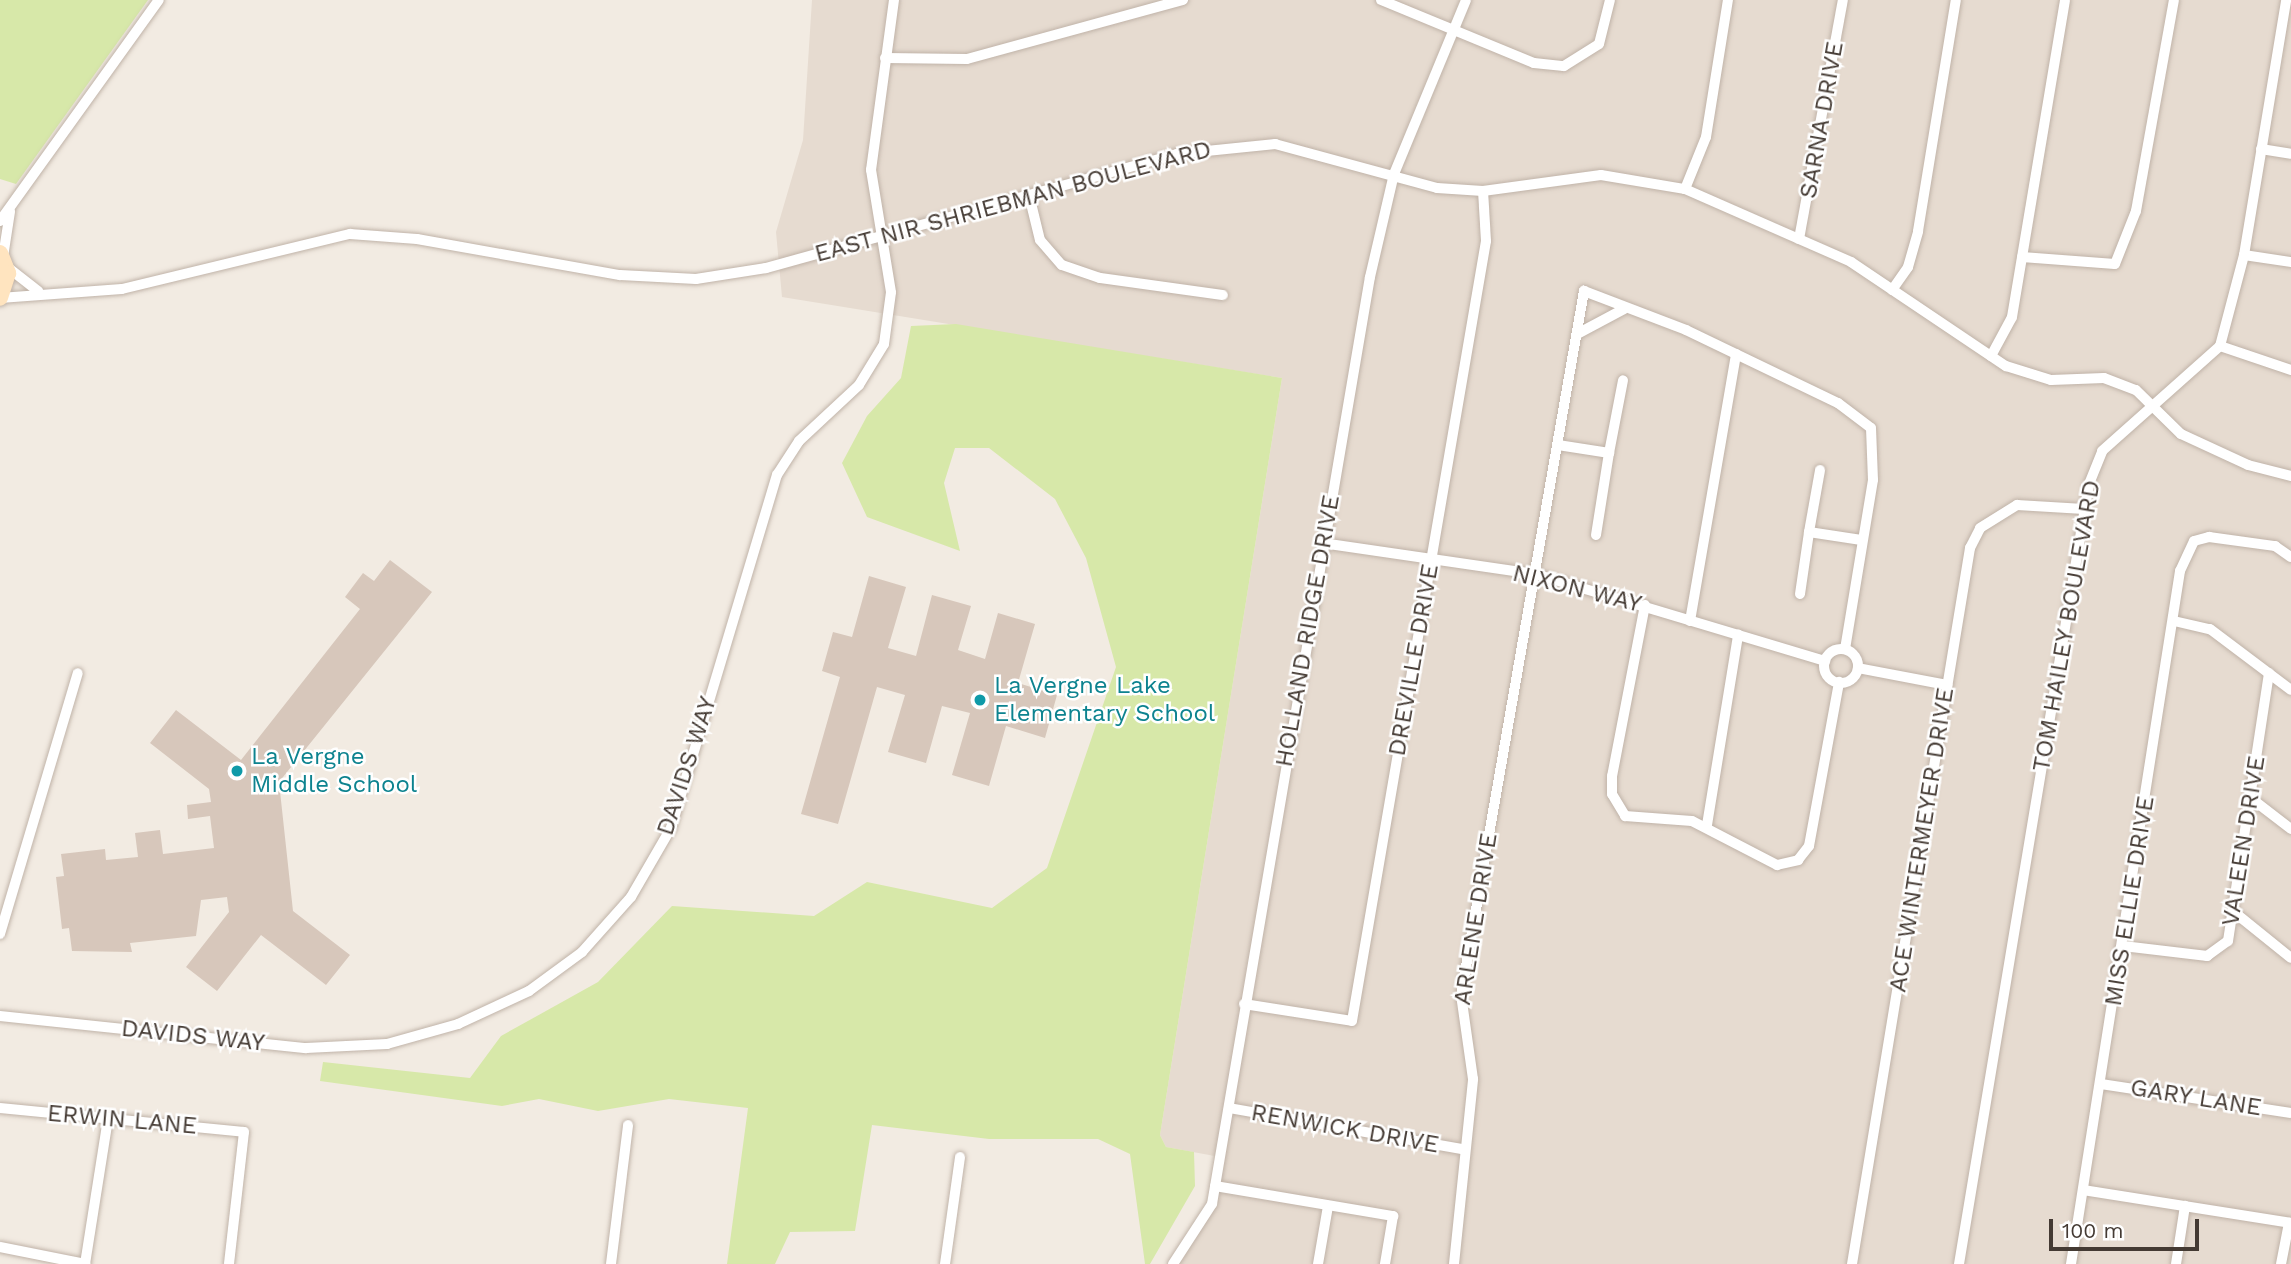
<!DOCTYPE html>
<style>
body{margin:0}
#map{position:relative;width:2291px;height:1264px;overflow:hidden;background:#f2ebe2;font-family:"Work Sans",sans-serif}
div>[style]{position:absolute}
.residential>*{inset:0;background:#e6dbd0}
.green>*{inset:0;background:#d7e8a9}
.building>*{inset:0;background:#d7c7bb}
.roads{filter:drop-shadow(0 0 2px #c0b3a8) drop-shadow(0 0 2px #c0b3a8)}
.street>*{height:10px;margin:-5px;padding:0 5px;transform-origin:5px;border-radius:5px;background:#fff}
.street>.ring{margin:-5px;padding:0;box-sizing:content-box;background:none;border:10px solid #fff;border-radius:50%}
.secondary>*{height:16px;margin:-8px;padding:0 8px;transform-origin:8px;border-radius:8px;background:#ffe4bf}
.dots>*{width:19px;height:19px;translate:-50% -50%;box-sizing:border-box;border:4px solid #fff;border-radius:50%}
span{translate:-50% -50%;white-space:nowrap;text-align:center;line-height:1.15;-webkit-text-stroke:5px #fff;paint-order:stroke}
.street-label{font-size:24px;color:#443a33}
.culture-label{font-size:24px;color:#0d838f}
.left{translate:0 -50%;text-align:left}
.scale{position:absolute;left:2049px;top:1219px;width:150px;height:32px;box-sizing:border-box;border:4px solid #443a33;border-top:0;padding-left:9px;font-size:21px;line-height:24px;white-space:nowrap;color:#443a33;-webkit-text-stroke:5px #fff;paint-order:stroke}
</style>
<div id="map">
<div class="residential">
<i style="clip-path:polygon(812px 0,2291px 0,2291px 1264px,1176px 1264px,1212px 1204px,1220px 1157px,1166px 1147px,1160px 1135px,1282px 378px,782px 297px,776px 232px,803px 140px)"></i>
</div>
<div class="green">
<i style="clip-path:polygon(0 0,148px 0,16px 184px,0 179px)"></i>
<i style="clip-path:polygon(956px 324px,1282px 378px,1160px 1135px,1166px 1147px,1194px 1152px,1195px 1186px,1150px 1264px,1145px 1264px,1130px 1154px,1098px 1139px,989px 1139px,872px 1125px,855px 1231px,790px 1232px,775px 1264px,727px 1264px,748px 1108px,669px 1099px,598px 1111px,539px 1099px,502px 1106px,320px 1081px,323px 1062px,470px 1078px,501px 1036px,598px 982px,672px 906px,814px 916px,867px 882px,992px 908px,1047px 868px,1116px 667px,1086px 558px,1055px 499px,989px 448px,955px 448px,944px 483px,960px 551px,867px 517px,842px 463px,867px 416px,901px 378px,911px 326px)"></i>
</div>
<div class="building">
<i style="clip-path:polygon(390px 560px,432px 592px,279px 782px,293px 911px,350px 955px,326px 985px,261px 935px,217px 991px,186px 967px,229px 912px,227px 897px,201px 900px,196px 936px,130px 943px,132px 952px,72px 951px,69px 928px,62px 929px,56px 877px,64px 876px,61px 854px,105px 849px,106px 860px,138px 857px,135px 833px,160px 830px,163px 854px,214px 848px,210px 816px,188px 819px,187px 805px,211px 802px,209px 789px,150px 743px,176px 710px,241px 760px,360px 609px,345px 597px,363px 573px,374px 581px)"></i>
<i style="clip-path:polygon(869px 576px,906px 587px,888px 648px,916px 656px,932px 595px,971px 606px,958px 650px,985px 659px,998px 613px,1035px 624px,1018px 683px,1057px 695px,1045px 738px,1006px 726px,989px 786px,952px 775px,970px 713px,942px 706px,926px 763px,888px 752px,905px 695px,877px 687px,838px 824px,801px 814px,840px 677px,822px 671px,833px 632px,852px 637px)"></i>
</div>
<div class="roads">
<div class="street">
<i style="left:1381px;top:0;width:165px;rotate:22.4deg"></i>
<i style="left:1534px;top:63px;width:30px;rotate:6deg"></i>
<i style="left:1564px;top:66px;width:41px;rotate:-32.2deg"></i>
<i style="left:1599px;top:44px;width:45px;rotate:-76deg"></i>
<i style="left:885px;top:58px;width:82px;rotate:0.7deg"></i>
<i style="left:967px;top:59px;width:224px;rotate:-15.3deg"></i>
<i style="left:2261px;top:149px;width:30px;rotate:9deg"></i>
<i style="left:1685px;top:189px;width:56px;rotate:-68deg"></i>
<i style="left:1706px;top:137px;width:139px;rotate:-80.9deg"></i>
<i style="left:1029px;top:195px;width:46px;rotate:76.3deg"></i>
<i style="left:1040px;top:240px;width:33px;rotate:49deg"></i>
<i style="left:1062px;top:265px;width:40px;rotate:18.9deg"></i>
<i style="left:1100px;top:278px;width:124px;rotate:7.9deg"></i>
<i style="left:0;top:221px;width:272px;rotate:-54.3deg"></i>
<i style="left:1799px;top:239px;width:243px;rotate:-79.6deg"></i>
<i style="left:2244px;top:255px;width:48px;rotate:8.5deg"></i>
<i style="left:3px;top:257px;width:46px;rotate:-81.2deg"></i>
<i style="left:2022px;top:257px;width:93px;rotate:4.3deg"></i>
<i style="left:2115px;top:264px;width:57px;rotate:-68.4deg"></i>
<i style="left:2136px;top:211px;width:214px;rotate:-79.8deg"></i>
<i style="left:6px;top:266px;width:41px;rotate:38deg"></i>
<i style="left:1892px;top:290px;width:28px;rotate:-55deg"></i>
<i style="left:1908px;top:267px;width:37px;rotate:-74deg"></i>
<i style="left:1918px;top:231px;width:234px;rotate:-80.7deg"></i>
<i style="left:0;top:298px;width:122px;rotate:-4.2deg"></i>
<i style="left:122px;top:289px;width:235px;rotate:-13.6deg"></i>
<i style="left:350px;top:234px;width:67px;rotate:4.3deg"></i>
<i style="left:417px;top:239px;width:206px;rotate:10.1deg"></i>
<i style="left:620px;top:275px;width:76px;rotate:3deg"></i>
<i style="left:696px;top:279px;width:71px;rotate:-8.9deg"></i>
<i style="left:766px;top:268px;width:427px;rotate:-15.5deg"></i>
<i style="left:1177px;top:154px;width:99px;rotate:-5.8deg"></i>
<i style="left:1275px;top:144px;width:168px;rotate:15.2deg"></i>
<i style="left:1437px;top:188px;width:46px;rotate:3.7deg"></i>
<i style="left:1483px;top:191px;width:119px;rotate:-7.7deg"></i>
<i style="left:1601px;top:175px;width:85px;rotate:9.5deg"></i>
<i style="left:1685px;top:189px;width:181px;rotate:23.7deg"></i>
<i style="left:1851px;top:262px;width:187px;rotate:33.9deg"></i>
<i style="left:2006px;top:366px;width:47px;rotate:17.3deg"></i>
<i style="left:2051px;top:380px;width:53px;rotate:-2.2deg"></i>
<i style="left:2104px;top:378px;width:34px;rotate:21deg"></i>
<i style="left:2136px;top:390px;width:63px;rotate:44.4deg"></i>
<i style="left:2181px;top:434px;width:74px;rotate:24.8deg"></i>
<i style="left:2248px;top:465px;width:44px;rotate:14.3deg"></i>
<i style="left:1579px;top:333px;width:51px;rotate:-28.1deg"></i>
<i style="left:2220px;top:346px;width:75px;rotate:18.7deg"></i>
<i style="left:1991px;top:356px;width:44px;rotate:-61.7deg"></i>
<i style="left:2012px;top:317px;width:321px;rotate:-80.5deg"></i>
<i style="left:1558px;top:445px;width:52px;rotate:8.9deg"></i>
<i style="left:1609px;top:453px;width:74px;rotate:-79.1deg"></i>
<i style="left:1809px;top:532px;width:63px;rotate:-79.9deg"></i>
<i style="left:1596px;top:535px;width:83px;rotate:-81deg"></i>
<i style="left:1322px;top:543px;width:215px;rotate:8.3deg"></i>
<i style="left:1535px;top:574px;width:303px;rotate:16.7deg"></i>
<i style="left:1800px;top:594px;width:63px;rotate:-81.7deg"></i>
<i style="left:1809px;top:532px;width:53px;rotate:8.7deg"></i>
<i style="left:1645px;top:605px;width:174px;rotate:100.9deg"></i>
<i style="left:1612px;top:776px;width:18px;rotate:90deg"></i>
<i style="left:1612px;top:794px;width:26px;rotate:59deg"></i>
<i style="left:1625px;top:816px;width:67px;rotate:4.3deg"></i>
<i style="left:1692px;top:821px;width:96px;rotate:27.4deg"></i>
<i style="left:1777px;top:865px;width:22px;rotate:-13deg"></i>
<i style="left:1798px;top:860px;width:18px;rotate:-52deg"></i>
<i style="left:1809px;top:846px;width:167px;rotate:-79.6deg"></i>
<i style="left:1690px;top:621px;width:271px;rotate:-80.2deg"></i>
<i style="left:2174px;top:621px;width:37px;rotate:13deg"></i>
<i style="left:2210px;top:629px;width:101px;rotate:37deg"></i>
<i class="ring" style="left:1824px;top:649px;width:24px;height:24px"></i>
<i style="left:1858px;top:668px;width:91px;rotate:10.8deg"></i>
<i style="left:2252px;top:799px;width:49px;rotate:37.6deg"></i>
<i style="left:1707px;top:825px;width:193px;rotate:-80.7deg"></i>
<i style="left:2234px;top:912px;width:73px;rotate:38.9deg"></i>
<i style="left:0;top:934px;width:272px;rotate:-73.4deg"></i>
<i style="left:2123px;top:946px;width:85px;rotate:6.8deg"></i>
<i style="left:2207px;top:956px;width:26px;rotate:-36deg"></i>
<i style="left:2228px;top:941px;width:271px;rotate:-81.3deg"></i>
<i style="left:1244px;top:1004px;width:109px;rotate:8.9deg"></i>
<i style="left:1352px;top:1021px;width:791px;rotate:-80.25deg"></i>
<i style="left:1486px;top:241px;width:50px;rotate:-93.4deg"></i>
<i style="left:0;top:1016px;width:308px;rotate:6deg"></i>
<i style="left:306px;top:1048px;width:81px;rotate:-2.8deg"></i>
<i style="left:387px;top:1044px;width:74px;rotate:-15.7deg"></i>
<i style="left:458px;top:1024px;width:78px;rotate:-24.9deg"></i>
<i style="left:529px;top:991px;width:66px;rotate:-36.3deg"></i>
<i style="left:582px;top:952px;width:74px;rotate:-48.3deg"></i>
<i style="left:631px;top:897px;width:80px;rotate:-59.9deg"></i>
<i style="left:671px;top:828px;width:369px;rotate:-73.3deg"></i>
<i style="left:777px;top:475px;width:40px;rotate:-57.1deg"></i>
<i style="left:799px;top:441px;width:82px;rotate:-43deg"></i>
<i style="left:859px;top:385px;width:48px;rotate:-58.6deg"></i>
<i style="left:884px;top:344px;width:52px;rotate:-82.3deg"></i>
<i style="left:891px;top:292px;width:124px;rotate:-99.3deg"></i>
<i style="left:871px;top:170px;width:172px;rotate:-82.3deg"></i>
<i style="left:2101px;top:1084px;width:192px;rotate:8.7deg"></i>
<i style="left:0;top:1108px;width:245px;rotate:5.6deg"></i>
<i style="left:244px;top:1132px;width:133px;rotate:96.5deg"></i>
<i style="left:1229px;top:1108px;width:237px;rotate:10deg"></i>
<i style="left:1215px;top:1186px;width:181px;rotate:9.6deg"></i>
<i style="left:1393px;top:1216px;width:49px;rotate:99.5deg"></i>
<i style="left:2083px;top:1190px;width:211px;rotate:9deg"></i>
<i style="left:0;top:1247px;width:87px;rotate:11.3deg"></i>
<i style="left:85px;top:1264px;width:148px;rotate:-81deg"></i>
<i style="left:611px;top:1264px;width:140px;rotate:-83deg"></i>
<i style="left:945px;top:1264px;width:108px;rotate:-82deg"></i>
<i style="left:1173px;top:1264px;width:72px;rotate:-57deg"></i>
<i style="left:1212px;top:1204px;width:940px;rotate:-80.33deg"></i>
<i style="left:1370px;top:277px;width:106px;rotate:-76.9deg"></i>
<i style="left:1394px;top:174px;width:188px;rotate:-67.5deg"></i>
<i style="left:1318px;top:1264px;width:59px;rotate:-80.2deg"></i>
<i style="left:1454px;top:1264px;width:186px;rotate:-84.1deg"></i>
<i style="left:1473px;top:1079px;width:85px;rotate:-98.1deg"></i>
<i style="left:1461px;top:995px;width:715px;rotate:-80.09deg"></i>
<i style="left:1584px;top:291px;width:109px;rotate:20.9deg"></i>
<i style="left:1686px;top:330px;width:169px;rotate:25.7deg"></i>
<i style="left:1838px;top:403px;width:41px;rotate:37.1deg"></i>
<i style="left:1871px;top:428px;width:52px;rotate:87.8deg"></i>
<i style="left:1873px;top:480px;width:171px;rotate:99.4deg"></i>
<i style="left:1852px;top:1264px;width:726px;rotate:-80.64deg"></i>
<i style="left:1970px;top:548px;width:22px;rotate:-63deg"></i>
<i style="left:1980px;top:528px;width:44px;rotate:-31.9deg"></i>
<i style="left:2017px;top:505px;width:67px;rotate:3.4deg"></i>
<i style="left:1959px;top:1264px;width:791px;rotate:-80.54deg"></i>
<i style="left:2089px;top:484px;width:35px;rotate:-68deg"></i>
<i style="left:2102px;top:451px;width:158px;rotate:-41.7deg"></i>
<i style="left:2220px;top:346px;width:94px;rotate:-75.2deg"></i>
<i style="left:2244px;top:255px;width:258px;rotate:-80.6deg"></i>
<i style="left:2071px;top:1264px;width:702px;rotate:-81.06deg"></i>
<i style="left:2180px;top:571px;width:33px;rotate:-65deg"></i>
<i style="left:2194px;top:541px;width:16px;rotate:-15deg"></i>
<i style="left:2209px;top:537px;width:67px;rotate:7.8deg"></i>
<i style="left:2275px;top:546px;width:19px;rotate:35deg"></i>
<i style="left:2176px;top:1264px;width:59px;rotate:-81.2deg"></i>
<i style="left:2281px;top:1264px;width:42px;rotate:-79deg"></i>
</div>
<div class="secondary">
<i style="left:0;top:253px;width:22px;rotate:68deg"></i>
<i style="left:8px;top:273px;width:26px;rotate:108deg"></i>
</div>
</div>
<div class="dots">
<i style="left:980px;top:700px;background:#0f9aa8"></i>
<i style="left:237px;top:771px;background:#0f9aa8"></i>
</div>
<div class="street-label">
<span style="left:1822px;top:120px;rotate:-80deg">SARNA DRIVE</span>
<span style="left:1013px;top:202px;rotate:-15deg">EAST NIR SHRIEBMAN BOULEVARD</span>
<span style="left:1577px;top:589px;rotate:14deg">NIXON WAY</span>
<span style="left:2067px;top:626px;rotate:-80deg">TOM HAILEY BOULEVARD</span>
<span style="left:1308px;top:631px;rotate:-80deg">HOLLAND RIDGE DRIVE</span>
<span style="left:1414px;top:660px;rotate:-80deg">DREVILLE DRIVE</span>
<span style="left:687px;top:766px;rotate:-72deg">DAVIDS WAY</span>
<span style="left:1922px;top:840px;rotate:-81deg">ACE WINTERMEYER DRIVE</span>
<span style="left:2244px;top:841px;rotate:-81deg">VALEEN DRIVE</span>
<span style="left:2130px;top:901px;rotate:-81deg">MISS ELLIE DRIVE</span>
<span style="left:1476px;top:919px;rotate:-81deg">ARLENE DRIVE</span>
<span style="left:193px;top:1036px;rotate:6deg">DAVIDS WAY</span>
<span style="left:2196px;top:1098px;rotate:9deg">GARY LANE</span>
<span style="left:122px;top:1120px;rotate:5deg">ERWIN LANE</span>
<span style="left:1345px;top:1129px;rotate:10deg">RENWICK DRIVE</span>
</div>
<div class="culture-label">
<span class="left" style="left:994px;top:700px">La Vergne Lake<br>Elementary School</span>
<span class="left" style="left:251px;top:771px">La Vergne<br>Middle School</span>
</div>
<div class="scale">100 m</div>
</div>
